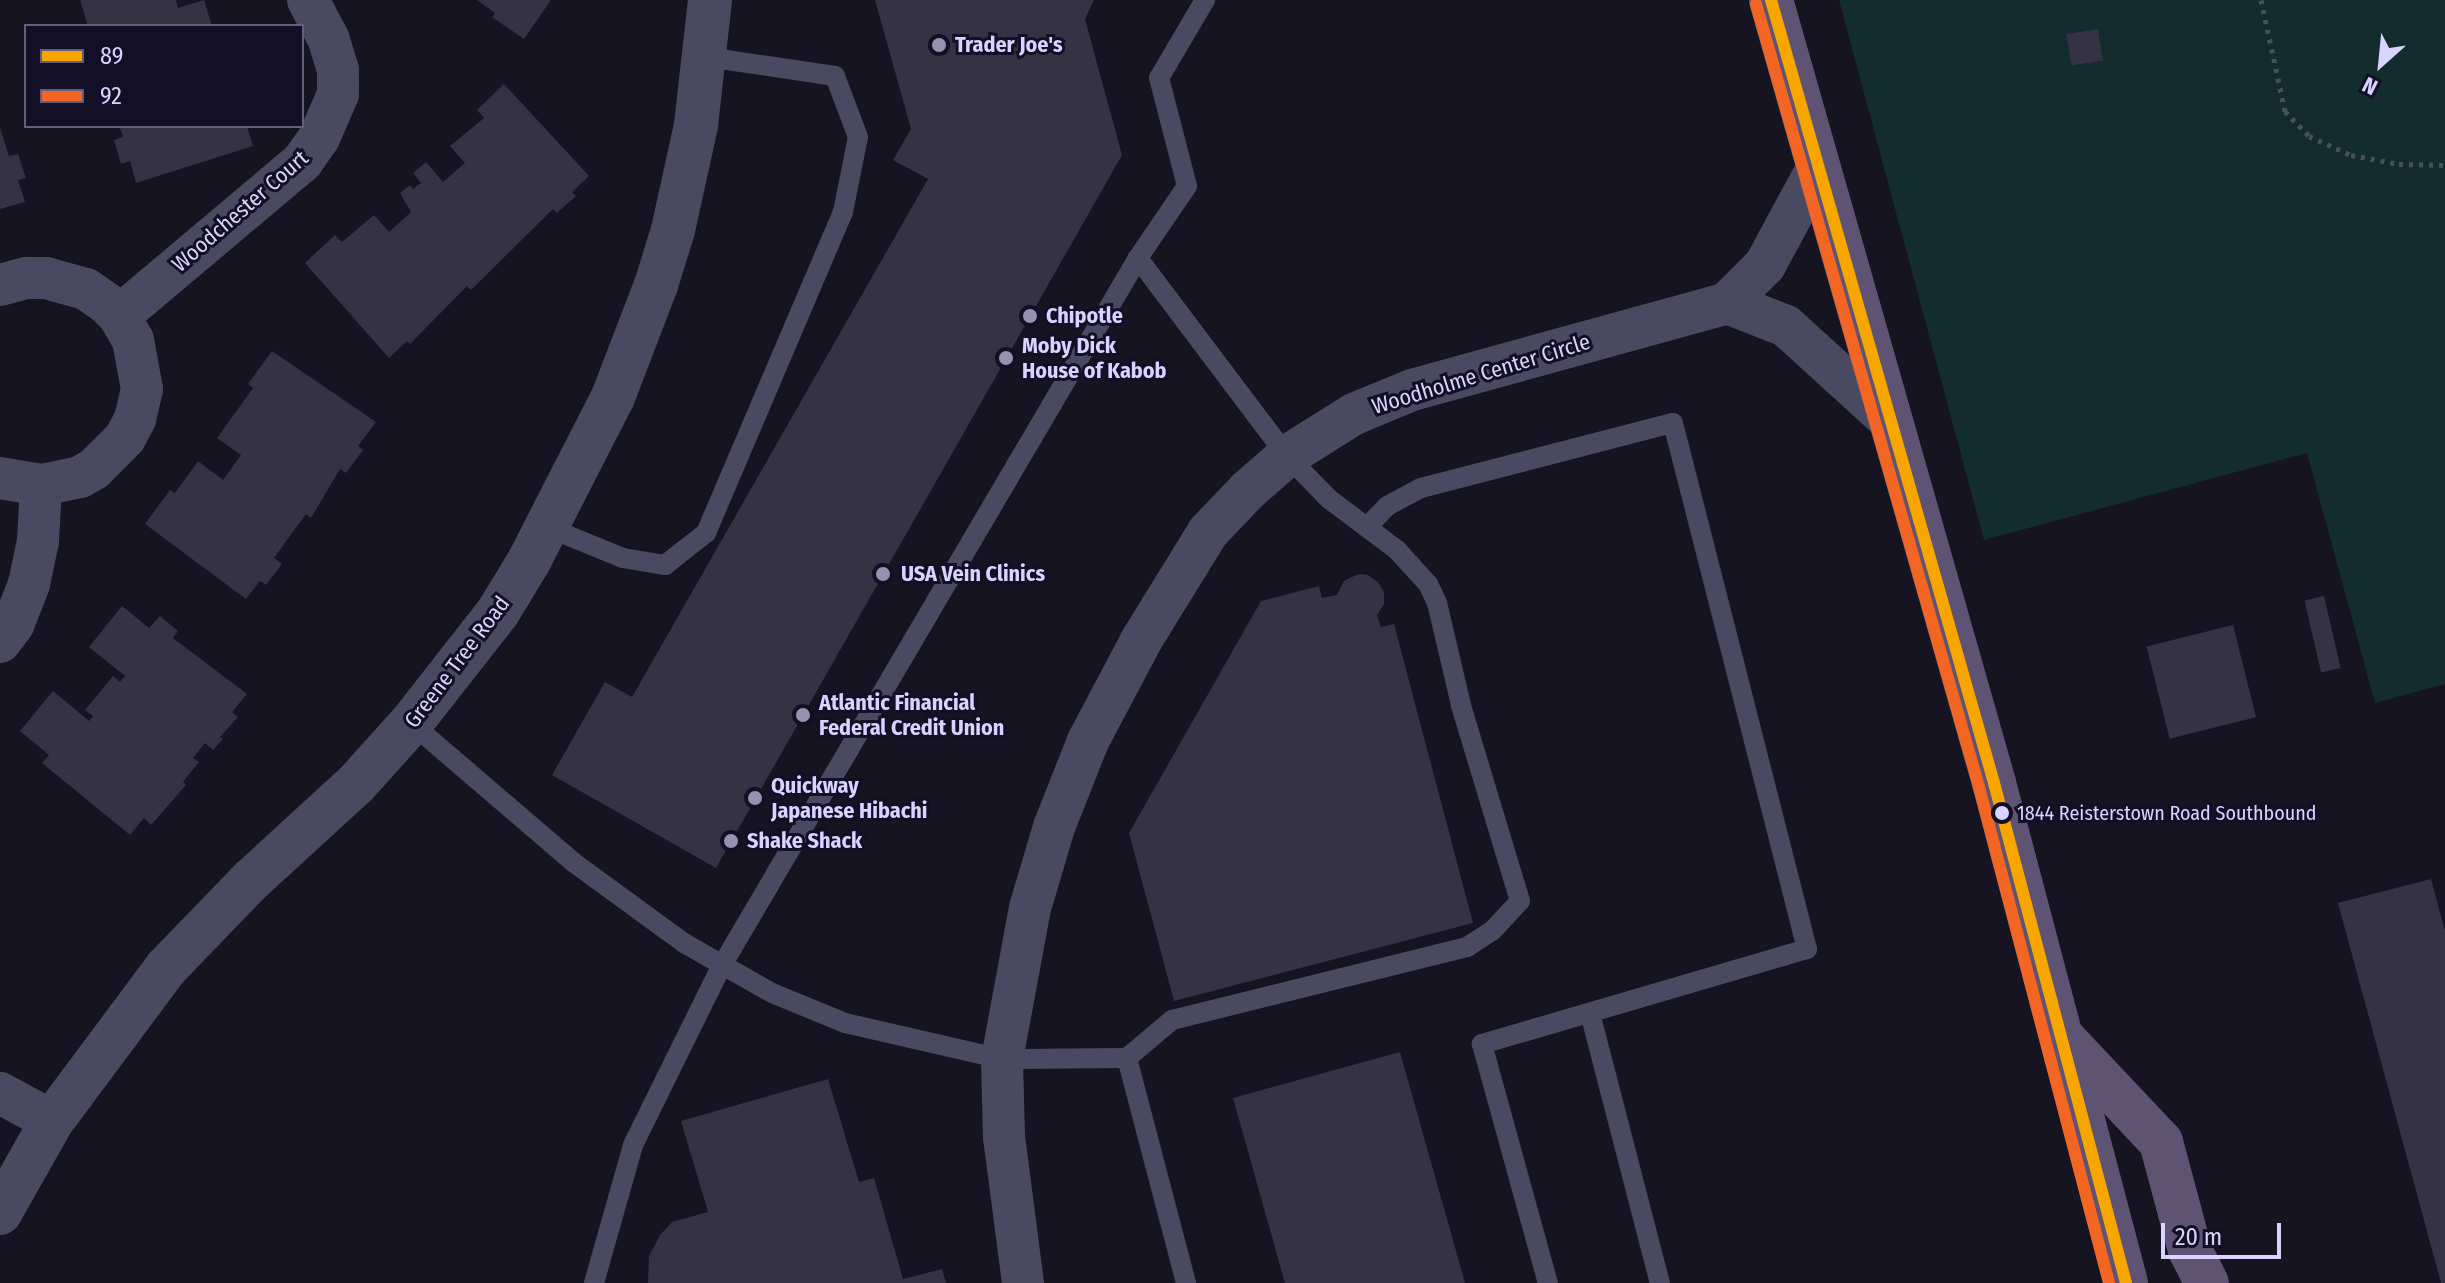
<!DOCTYPE html>
<style>
body{margin:0}
#map{position:relative;width:2445px;height:1283px;overflow:hidden;background:#161421;font-family:"Fira Sans Condensed",sans-serif}
div>[style]{position:absolute}
.green>*{inset:0;background:#132c2d}
.building>*{inset:0;background:#343243;transform-origin:0 0}
.path>*{height:5px;margin-top:-2.5px;transform-origin:0;background:repeating-linear-gradient(90deg,#44505f 0 4px,transparent 0 10px)}
.service>*{height:20px;margin:-10px;padding:0 10px;transform-origin:10px;border-radius:10px;background:#4a4962}
.minor>*{height:42px;margin:-21px;padding:0 21px;transform-origin:21px;border-radius:21px;background:#4a4962}
.tertiary>*{height:44px;margin:-22px;padding:0 22px;transform-origin:22px;border-radius:22px;background:#4a4962}
.primary>*{height:44px;margin:-22px;padding:0 22px;transform-origin:22px;border-radius:22px;background:#5e5373}
.bus-1>*{height:12px;margin:-6px;padding:0 6px;transform-origin:6px;border-radius:6px;background:#f7a600}
.bus-2>*{height:12px;margin:-6px;padding:0 6px;transform-origin:6px;border-radius:6px;background:#f26522}
.dots>*{width:22px;height:22px;translate:-50% -50%;box-sizing:border-box;border:4px solid #130f26;border-radius:50%}
span{translate:-50% -50%;white-space:nowrap;text-align:center;line-height:1.15;-webkit-text-stroke:6px #130f26;paint-order:stroke}
.bus-label{font-size:20px;color:#d9d4ff}
.left{translate:0 -50%;text-align:left}
.poi-label{font-size:22px;color:#d9d4ff;font-weight:700}
.street-label{font-size:22px;color:#d9d4ff}
.legend{position:absolute;left:24px;top:24px;width:280px;height:104px;box-sizing:border-box;background:#130f26;border:2px solid #625e7d;margin:0;padding:10px 14px;list-style:none;font-size:24px;color:#d9d4ff}
.legend li{display:flex;align-items:center;gap:16px;height:40px}
.legend b{width:40px;border:2px solid #625e7d}
.north{position:absolute;left:2341px;top:24px;width:80px;height:80px;-webkit-text-stroke:6px #130f26;paint-order:stroke;rotate:207deg;font-size:22px;font-weight:700;line-height:32px;text-align:center;color:#d9d4ff}
.north::after{content:'';display:block;margin:auto;width:28px;height:36px;background:#d9d4ff;clip-path:polygon(50% 0,100% 100%,50% 72%,0 100%)}
.scale{position:absolute;left:2161px;top:1223px;width:120px;height:36px;box-sizing:border-box;border:4px solid #d9d4ff;border-top:0;padding-left:10px;font-size:24px;line-height:28px;white-space:nowrap;color:#d9d4ff;-webkit-text-stroke:6px #130f26;paint-order:stroke}
</style>
<div id="map">
<div class="green">
<i style="clip-path:polygon(1839px 0,2445px 0,2445px 684px,2375px 703px,2307px 453px,1984px 540px)"></i>
</div>
<div class="building">
<i style="clip-path:polygon(80px 0,176px 0,178px 8px,204px 0,212px 26px,88px 26px)"></i>
<i style="clip-path:polygon(477px 0,551px 0,524px 39px,492px 17px,495px 13px)"></i>
<i style="clip-path:polygon(875px 0,1094px 0,1085px 19px,1122px 155px,716px 868px,552px 775px,605px 682px,632px 697px,928px 179px,893px 160px,911px 129px)"></i>
<i style="left:2098px;top:29px;width:32px;height:32px;rotate:81deg"></i>
<i style="clip-path:polygon(504px 84px,589px 176px,572px 192px,576px 196px,557px 213px,553px 209px,471px 290px,467px 286px,410px 344px,407px 341px,389px 358px,305px 263px,335px 235px,342px 242px,374px 215px,389px 232px,411px 212px,400px 193px,410px 185px,413px 189px,421px 183px,413px 173px,426px 162px,443px 182px,465px 163px,450px 146px,484px 118px,477px 110px)"></i>
<i style="clip-path:polygon(119px 126px,247px 126px,253px 146px,136px 183px,130px 161px,121px 164px,114px 140px,123px 137px)"></i>
<i style="clip-path:polygon(0 128px,9px 156px,18px 154px,26px 178px,18px 180px,25px 202px,0 209px)"></i>
<i style="clip-path:polygon(272px 351px,376px 422px,358px 446px,363px 450px,346px 473px,340px 469px,311px 518px,306px 514px,274px 558px,282px 564px,266px 585px,260px 581px,246px 599px,145px 524px,170px 490px,175px 493px,198px 461px,223px 480px,241px 455px,217px 438px,253px 388px,248px 384px)"></i>
<i style="clip-path:polygon(1358px 574px,1368px 575px,1378px 582px,1384px 592px,1384px 604px,1377px 615px,1381px 627px,1394px 624px,1473px 923px,1174px 1001px,1129px 833px,1261px 601px,1319px 586px,1322px 598px,1337px 595px,1344px 581px)"></i>
<i style="left:2324px;top:596px;width:74px;height:20px;rotate:77deg"></i>
<i style="clip-path:polygon(122px 606px,149px 628px,160px 616px,178px 631px,173px 638px,247px 694px,232px 712px,238px 717px,220px 737px,223px 739px,213px 750px,205px 743px,193px 758px,199px 762px,183px 782px,186px 785px,151px 825px,144px 818px,130px 835px,42px 763px,49px 755px,20px 731px,53px 691px,89px 721px,93px 716px,85px 710px,113px 676px,120px 682px,125px 676px,89px 647px)"></i>
<i style="left:2233px;top:625px;width:95px;height:89px;rotate:76deg"></i>
<i style="clip-path:polygon(2431px 879px,2445px 931px,2445px 1283px,2441px 1283px,2338px 903px)"></i>
<i style="clip-path:polygon(1400px 1052px,1465px 1283px,1285px 1283px,1233px 1098px)"></i>
<i style="clip-path:polygon(828px 1079px,859px 1182px,874px 1178px,903px 1279px,942px 1269px,946px 1283px,648px 1283px,649px 1256px,660px 1235px,672px 1222px,708px 1212px,681px 1121px)"></i>
</div>
<div class="path">
<i style="left:2261px;top:0;width:114px;rotate:77.8deg"></i>
<i style="left:2285px;top:111px;width:35px;rotate:46deg"></i>
<i style="left:2309px;top:136px;width:46px;rotate:24.3deg"></i>
<i style="left:2351px;top:155px;width:49px;rotate:10.6deg"></i>
<i style="left:2399px;top:164px;width:46px;rotate:1.2deg"></i>
</div>
<div class="service">
<i style="left:547px;top:527px;width:82px;rotate:22.2deg"></i>
<i style="left:623px;top:558px;width:43px;rotate:9.5deg"></i>
<i style="left:665px;top:565px;width:52px;rotate:-38deg"></i>
<i style="left:706px;top:533px;width:349px;rotate:-66.9deg"></i>
<i style="left:843px;top:212px;width:76px;rotate:-78.7deg"></i>
<i style="left:858px;top:137px;width:65px;rotate:-110.7deg"></i>
<i style="left:835px;top:76px;width:130px;rotate:-171.6deg"></i>
<i style="left:1367px;top:527px;width:29px;rotate:-46deg"></i>
<i style="left:1387px;top:506px;width:38px;rotate:-28deg"></i>
<i style="left:1421px;top:488px;width:260px;rotate:-14.5deg"></i>
<i style="left:1673px;top:423px;width:543px;rotate:75.71deg"></i>
<i style="left:1807px;top:949px;width:339px;rotate:163.7deg"></i>
<i style="left:1482px;top:1044px;width:248px;rotate:74.6deg"></i>
<i style="left:411px;top:723px;width:213px;rotate:40.6deg"></i>
<i style="left:573px;top:862px;width:137px;rotate:36.1deg"></i>
<i style="left:684px;top:943px;width:101px;rotate:29.6deg"></i>
<i style="left:772px;top:993px;width:79px;rotate:22.3deg"></i>
<i style="left:845px;top:1023px;width:161px;rotate:12.9deg"></i>
<i style="left:1002px;top:1059px;width:125px;rotate:-0.5deg"></i>
<i style="left:1127px;top:1058px;width:233px;rotate:75.3deg"></i>
<i style="left:1590px;top:1013px;width:279px;rotate:75.5deg"></i>
<i style="left:1127px;top:1058px;width:59px;rotate:-40.2deg"></i>
<i style="left:1172px;top:1020px;width:304px;rotate:-13.9deg"></i>
<i style="left:1467px;top:947px;width:30px;rotate:-33deg"></i>
<i style="left:1492px;top:931px;width:41px;rotate:-47deg"></i>
<i style="left:1520px;top:901px;width:205px;rotate:-106.8deg"></i>
<i style="left:1461px;top:705px;width:105px;rotate:-103.2deg"></i>
<i style="left:1437px;top:603px;width:21px;rotate:-115deg"></i>
<i style="left:1428px;top:584px;width:46px;rotate:-132.4deg"></i>
<i style="left:1397px;top:550px;width:85px;rotate:-143.1deg"></i>
<i style="left:1329px;top:499px;width:60px;rotate:-134.3deg"></i>
<i style="left:1287px;top:456px;width:248px;rotate:-127deg"></i>
<i style="left:594px;top:1283px;width:143px;rotate:-74.2deg"></i>
<i style="left:633px;top:1145px;width:199px;rotate:-63.7deg"></i>
<i style="left:721px;top:967px;width:823px;rotate:-59.54deg"></i>
<i style="left:1138px;top:258px;width:87px;rotate:-55.8deg"></i>
<i style="left:1187px;top:186px;width:112px;rotate:-104.5deg"></i>
<i style="left:1159px;top:78px;width:91px;rotate:-59.5deg"></i>
</div>
<div class="minor">
<i style="left:0;top:285px;width:28px;rotate:-15deg"></i>
<i style="left:27px;top:278px;width:19px"></i>
<i style="left:46px;top:278px;width:41px;rotate:15.4deg"></i>
<i style="left:86px;top:289px;width:24px;rotate:35deg"></i>
<i style="left:106px;top:303px;width:18px;rotate:45deg"></i>
<i style="left:119px;top:316px;width:28px;rotate:60deg"></i>
<i style="left:133px;top:340px;width:50px;rotate:79.6deg"></i>
<i style="left:142px;top:389px;width:31px;rotate:103deg"></i>
<i style="left:135px;top:419px;width:21px;rotate:118deg"></i>
<i style="left:125px;top:438px;width:44px;rotate:135deg"></i>
<i style="left:94px;top:469px;width:16px;rotate:150deg"></i>
<i style="left:80px;top:477px;width:40px;rotate:168deg"></i>
<i style="left:41px;top:485px;width:42px;rotate:-170.3deg"></i>
<i style="left:1727px;top:303px;width:63px;rotate:21.3deg"></i>
<i style="left:1786px;top:326px;width:137px;rotate:42.3deg"></i>
<i style="left:119px;top:316px;width:239px;rotate:-40.1deg"></i>
<i style="left:302px;top:162px;width:29px;rotate:-55deg"></i>
<i style="left:319px;top:138px;width:48px;rotate:-66.6deg"></i>
<i style="left:338px;top:94px;width:24px;rotate:-90deg"></i>
<i style="left:338px;top:70px;width:34px;rotate:-107deg"></i>
<i style="left:328px;top:38px;width:43px;rotate:-117.8deg"></i>
<i style="left:0;top:642px;width:21px;rotate:-53deg"></i>
<i style="left:13px;top:625px;width:44px;rotate:-68.7deg"></i>
<i style="left:29px;top:584px;width:44px;rotate:-78.2deg"></i>
<i style="left:38px;top:541px;width:56px;rotate:-86.9deg"></i>
<i style="left:0;top:1093px;width:59px;rotate:28.3deg"></i>
<i style="left:1023px;top:1283px;width:147px;rotate:-97.4deg"></i>
<i style="left:1004px;top:1137px;width:78px;rotate:-91.5deg"></i>
<i style="left:1002px;top:1059px;width:154px;rotate:-79.5deg"></i>
<i style="left:1030px;top:908px;width:84px;rotate:-73.5deg"></i>
<i style="left:1054px;top:827px;width:92px;rotate:-68.4deg"></i>
<i style="left:1088px;top:741px;width:115px;rotate:-62.1deg"></i>
<i style="left:1142px;top:639px;width:126px;rotate:-58.3deg"></i>
<i style="left:1208px;top:532px;width:58px;rotate:-46.4deg"></i>
<i style="left:1248px;top:490px;width:52px;rotate:-41.1deg"></i>
<i style="left:1287px;top:456px;width:79px;rotate:-32.1deg"></i>
<i style="left:1354px;top:414px;width:63px;rotate:-22.5deg"></i>
<i style="left:1412px;top:390px;width:327px;rotate:-15.4deg"></i>
<i style="left:1727px;top:303px;width:54px;rotate:-45deg"></i>
<i style="left:1765px;top:265px;width:109px;rotate:-61.6deg"></i>
</div>
<div class="tertiary">
<i style="left:0;top:1213px;width:106px;rotate:-60.5deg"></i>
<i style="left:52px;top:1121px;width:191px;rotate:-53.3deg"></i>
<i style="left:166px;top:968px;width:120px;rotate:-46deg"></i>
<i style="left:249px;top:882px;width:145px;rotate:-42.5deg"></i>
<i style="left:356px;top:784px;width:82px;rotate:-48deg"></i>
<i style="left:411px;top:723px;width:141px;rotate:-51.9deg"></i>
<i style="left:498px;top:612px;width:60px;rotate:-58.7deg"></i>
<i style="left:529px;top:561px;width:184px;rotate:-62.9deg"></i>
<i style="left:613px;top:397px;width:120px;rotate:-69deg"></i>
<i style="left:656px;top:285px;width:58px;rotate:-72.8deg"></i>
<i style="left:673px;top:230px;width:107px;rotate:-77.6deg"></i>
<i style="left:696px;top:125px;width:126px;rotate:-83.6deg"></i>
</div>
<div class="primary">
<i style="left:1771px;top:0;width:814px;rotate:74.1deg"></i>
<i style="left:1994px;top:783px;width:517px;rotate:75.21deg"></i>
<i style="left:2063px;top:1038px;width:143px;rotate:46.7deg"></i>
<i style="left:2161px;top:1142px;width:112px;rotate:75deg"></i>
<i style="left:2190px;top:1250px;width:37px;rotate:63deg"></i>
</div>
<div class="bus-1">
<i style="left:1771px;top:0;width:814px;rotate:74.1deg"></i>
<i style="left:1994px;top:783px;width:517px;rotate:75.21deg"></i>
</div>
<div class="bus-2">
<i style="left:1756px;top:4px;width:814px;rotate:74.1deg"></i>
<i style="left:1979px;top:787px;width:513px;rotate:75.31deg"></i>
</div>
<div class="dots">
<i style="left:939px;top:45px;background:#9591b1"></i>
<i style="left:1030px;top:316px;background:#9591b1"></i>
<i style="left:1006px;top:358px;background:#9591b1"></i>
<i style="left:883px;top:574px;background:#9591b1"></i>
<i style="left:803px;top:715px;background:#9591b1"></i>
<i style="left:755px;top:798px;background:#9591b1"></i>
<i style="left:2002px;top:813px;background:#d9d4ff"></i>
<i style="left:731px;top:841px;background:#9591b1"></i>
</div>
<div class="bus-label">
<span class="left" style="left:2017px;top:813px">1844 Reisterstown Road Southbound</span>
</div>
<div class="poi-label">
<span class="left" style="left:955px;top:45px">Trader Joe's</span>
<span class="left" style="left:1046px;top:316px">Chipotle</span>
<span class="left" style="left:1022px;top:358px">Moby Dick<br>House of Kabob</span>
<span class="left" style="left:901px;top:574px">USA Vein Clinics</span>
<span class="left" style="left:819px;top:715px">Atlantic Financial<br>Federal Credit Union</span>
<span class="left" style="left:771px;top:798px">Quickway<br>Japanese Hibachi</span>
<span class="left" style="left:747px;top:841px">Shake Shack</span>
</div>
<div class="street-label">
<span style="left:240px;top:211px;rotate:-41deg">Woodchester Court</span>
<span style="left:1481px;top:374px;rotate:-17deg">Woodholme Center Circle</span>
<span style="left:457px;top:662px;rotate:-53deg">Greene Tree Road</span>
</div>
<ul class="legend">
<li><b style="height:10px;background:#f7a600"></b>89</li>
<li><b style="height:10px;background:#f26522"></b>92</li>
</ul>
<div class="north">N</div>
<div class="scale">20 m</div>
</div>
